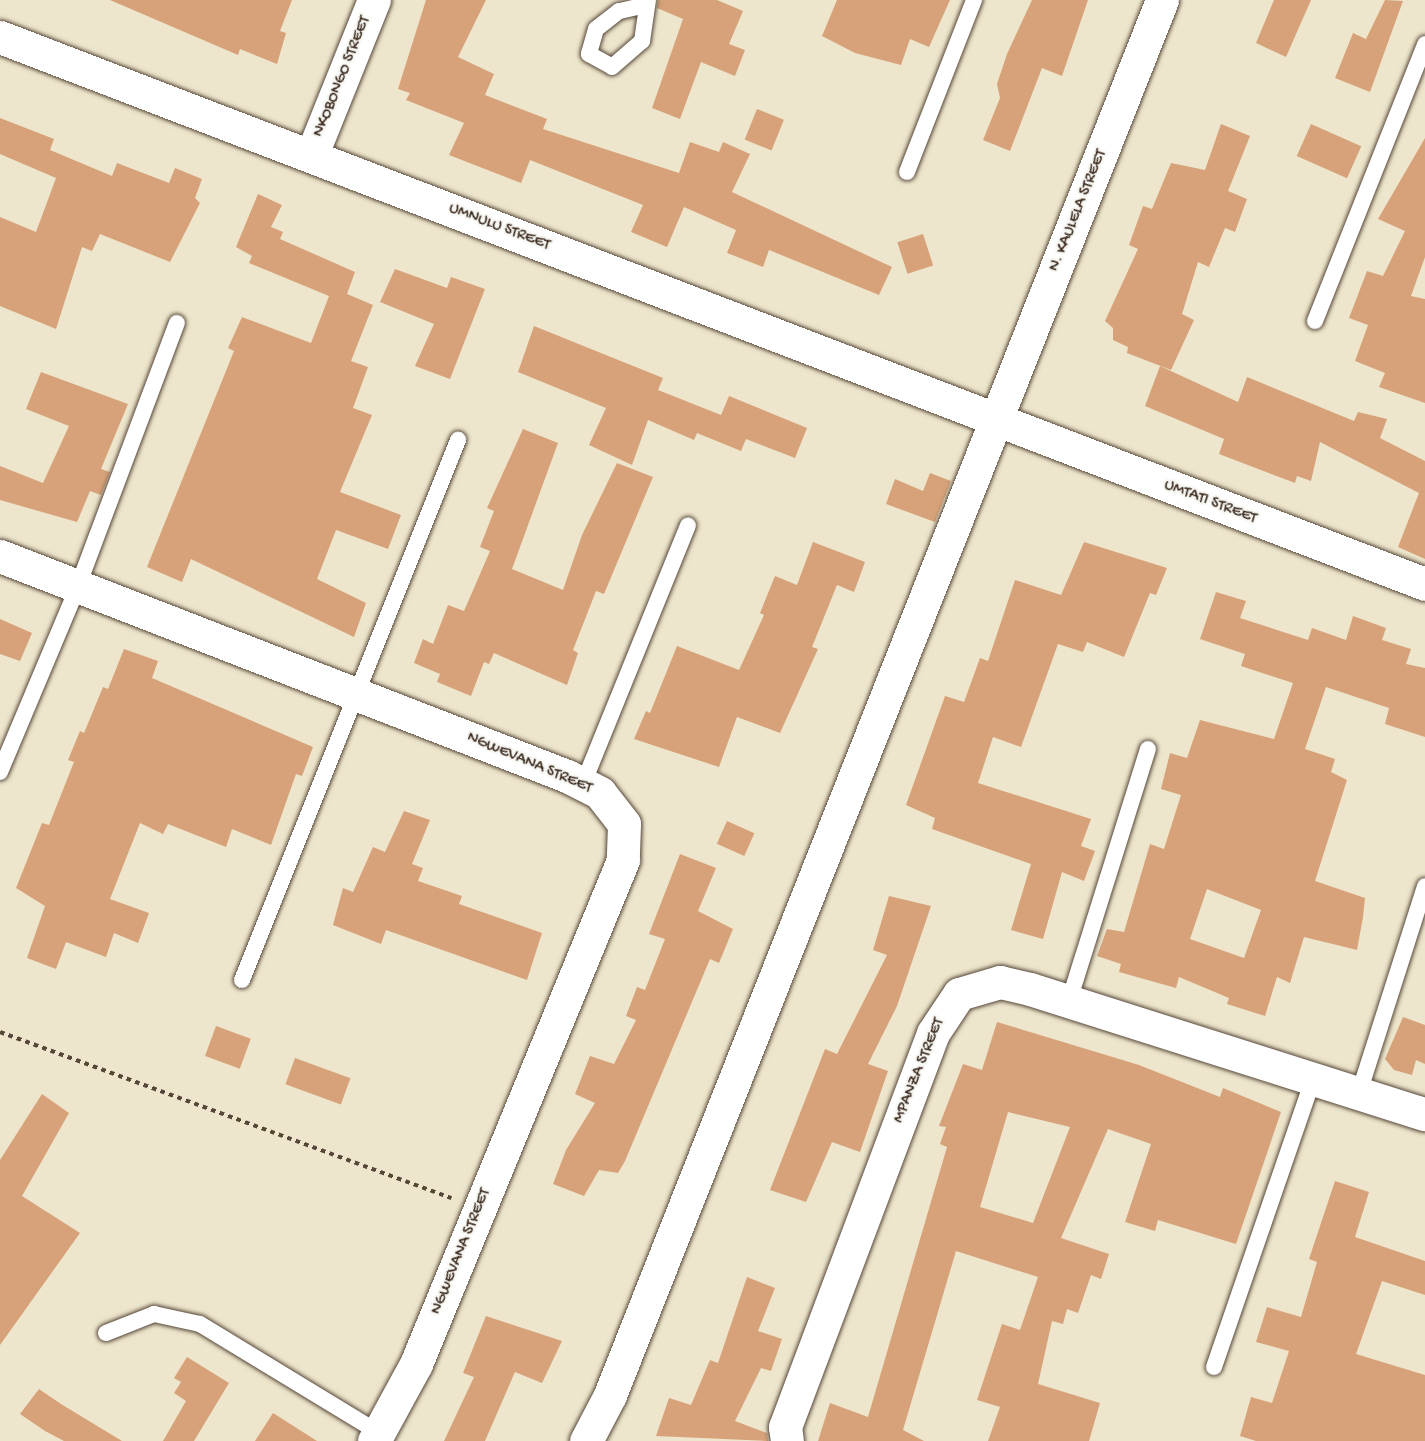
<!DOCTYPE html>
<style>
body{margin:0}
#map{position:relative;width:1425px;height:1441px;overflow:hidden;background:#ede6cc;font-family:"Gochi Hand",sans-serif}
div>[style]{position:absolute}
.building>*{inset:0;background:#d7a279;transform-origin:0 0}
.path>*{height:4px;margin-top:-2px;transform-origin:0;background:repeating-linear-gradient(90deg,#564638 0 4.5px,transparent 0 9px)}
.roads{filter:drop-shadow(0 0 2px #564638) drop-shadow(0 0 2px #564638)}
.service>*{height:16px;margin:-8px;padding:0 8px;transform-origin:8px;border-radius:8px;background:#fff}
.minor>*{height:33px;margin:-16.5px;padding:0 16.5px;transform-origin:16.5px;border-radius:16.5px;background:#fff}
.tertiary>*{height:33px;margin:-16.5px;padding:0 16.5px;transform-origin:16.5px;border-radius:16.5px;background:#fff}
span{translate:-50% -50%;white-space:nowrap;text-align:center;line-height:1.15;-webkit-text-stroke:4.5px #f6f6f2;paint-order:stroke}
.street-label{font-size:16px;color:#3b2a1e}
</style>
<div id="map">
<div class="building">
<i style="clip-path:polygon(110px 0,292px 0,280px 31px,286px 33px,277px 64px,240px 49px,238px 55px)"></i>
<i style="clip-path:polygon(426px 0,486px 0,458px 57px,494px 74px,485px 95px,547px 119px,543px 129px,679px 173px,690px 142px,719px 152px,723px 142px,750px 154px,732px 192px,892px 267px,879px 295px,769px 250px,763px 267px,727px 253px,736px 230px,684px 207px,667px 247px,631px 232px,643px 205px,530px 160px,521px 183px,449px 155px,464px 123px,406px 100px,410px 93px,398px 89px)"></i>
<i style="clip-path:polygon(658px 0,717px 0,743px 11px,729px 44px,745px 50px,735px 76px,701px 62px,680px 119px,652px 108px,683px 19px,657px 8px)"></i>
<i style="clip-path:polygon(837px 0,950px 0,929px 47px,910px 39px,901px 65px,855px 53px,822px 36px)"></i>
<i style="clip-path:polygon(1032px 0,1088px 0,1062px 76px,1042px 68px,1010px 151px,983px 140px,1000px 98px,997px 84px,1007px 54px)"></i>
<i style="clip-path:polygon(1274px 0,1311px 0,1286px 57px,1256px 43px)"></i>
<i style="clip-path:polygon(1385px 0,1403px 1px,1370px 92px,1335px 78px,1353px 33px,1366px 39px)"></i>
<i style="left:757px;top:109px;width:29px;height:33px;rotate:22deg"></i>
<i style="clip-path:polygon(0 118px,54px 139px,50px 150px,112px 176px,117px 163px,169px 183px,175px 168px,202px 179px,195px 198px,200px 203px,170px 262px,100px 234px,92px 251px,82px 247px,56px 329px,0 306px,0 217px,36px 232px,56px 178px,0 154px)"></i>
<i style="clip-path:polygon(1221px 124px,1250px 136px,1228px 191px,1247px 199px,1235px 232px,1225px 228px,1209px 267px,1198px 262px,1182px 314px,1194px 320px,1171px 370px,1127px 353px,1128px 347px,1113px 340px,1113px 328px,1105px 321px,1138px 249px,1129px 245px,1143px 206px,1152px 209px,1171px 163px,1205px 170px)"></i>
<i style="left:1311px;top:124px;width:55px;height:35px;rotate:24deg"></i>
<i style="clip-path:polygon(1425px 138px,1425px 257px,1411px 296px,1425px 299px,1425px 403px,1379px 387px,1385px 373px,1355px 361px,1368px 325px,1349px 318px,1367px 271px,1383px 276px,1405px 231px,1378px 219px)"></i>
<i style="clip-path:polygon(258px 194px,282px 205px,271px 227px,283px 232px,280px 239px,355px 272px,347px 294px,373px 305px,351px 361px,368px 367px,353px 408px,372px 415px,340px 492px,401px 515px,388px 549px,336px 530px,317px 579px,366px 603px,354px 637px,191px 559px,182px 582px,147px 567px,234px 351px,228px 348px,242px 317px,311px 343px,329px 296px,249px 263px,252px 256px,236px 247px)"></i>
<i style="left:923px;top:234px;width:33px;height:27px;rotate:72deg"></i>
<i style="clip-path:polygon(395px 269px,447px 288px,451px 277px,485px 289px,450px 379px,415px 366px,434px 324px,380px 302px)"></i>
<i style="clip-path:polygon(534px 326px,663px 378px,658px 390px,721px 415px,729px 396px,807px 428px,795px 458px,746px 439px,741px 451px,697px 433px,694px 440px,648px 420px,632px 465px,589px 445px,606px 408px,518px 372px)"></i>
<i style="clip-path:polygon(1160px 366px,1238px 402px,1247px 377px,1354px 421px,1358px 412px,1387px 419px,1380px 438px,1425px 461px,1425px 559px,1398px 547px,1419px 493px,1320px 442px,1311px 481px,1297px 476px,1295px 483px,1219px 454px,1224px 439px,1145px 406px)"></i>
<i style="clip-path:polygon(41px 372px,128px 404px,101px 469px,110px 472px,101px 495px,90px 491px,77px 522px,0 500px,0 466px,43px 483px,69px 426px,26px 409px)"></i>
<i style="clip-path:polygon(523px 429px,558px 443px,512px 569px,563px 590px,582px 535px,617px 463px,653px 477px,604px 594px,596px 591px,573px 650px,578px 653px,567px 685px,494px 653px,489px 664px,484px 662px,471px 696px,437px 682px,440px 674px,414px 663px,423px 639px,433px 644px,448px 605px,464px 611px,490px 551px,480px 547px,494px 511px,487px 508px)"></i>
<i style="clip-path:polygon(930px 473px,951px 481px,935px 522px,886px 504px,895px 479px,923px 491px)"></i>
<i style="clip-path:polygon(813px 542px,865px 562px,854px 592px,837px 585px,812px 647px,818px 649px,780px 733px,737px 717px,719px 767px,634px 739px,646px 711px,650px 713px,677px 646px,739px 670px,764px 615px,760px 613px,775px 576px,797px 585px)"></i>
<i style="clip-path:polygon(1084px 542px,1167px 568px,1156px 595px,1150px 593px,1124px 657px,1087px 642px,1083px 652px,1058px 644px,1021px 747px,993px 737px,978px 783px,1091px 819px,1081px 846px,1095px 851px,1084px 881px,1062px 872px,1043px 939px,1011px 930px,1031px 864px,932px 829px,935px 818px,906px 805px,945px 696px,964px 702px,980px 658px,988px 661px,1015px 580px,1061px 595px)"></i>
<i style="clip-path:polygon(evenodd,1216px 592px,1246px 601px,1240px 618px,1308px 640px,1312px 628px,1346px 640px,1353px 616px,1386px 628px,1382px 640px,1411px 649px,1406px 664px,1425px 668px,1425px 737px,1385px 724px,1389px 708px,1326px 687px,1305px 749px,1335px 759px,1331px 772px,1347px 780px,1315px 881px,1365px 898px,1363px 917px,1357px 950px,1304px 937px,1290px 983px,1277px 977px,1265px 1016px,1227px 1004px,1229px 998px,1179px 977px,1176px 988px,1119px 972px,1121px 964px,1097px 956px,1107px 929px,1124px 932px,1150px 844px,1164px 849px,1181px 795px,1161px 789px,1170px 753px,1187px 758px,1200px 720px,1274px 739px,1293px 683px,1241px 666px,1245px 654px,1200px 639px,1216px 592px,1207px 889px,1261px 910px,1244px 958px,1190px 939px,1207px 889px)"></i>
<i style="clip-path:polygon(0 619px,32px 633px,20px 661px,0 654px)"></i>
<i style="clip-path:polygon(124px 649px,158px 661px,152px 678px,313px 747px,302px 776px,296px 774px,271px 845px,232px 829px,226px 847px,168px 824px,163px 834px,140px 823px,110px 899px,149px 913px,138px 943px,114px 933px,106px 957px,66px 942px,56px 969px,27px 958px,45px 906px,16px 888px,42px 823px,49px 825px,74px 762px,68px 760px,80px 731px,84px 733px,103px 687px,108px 689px)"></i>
<i style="clip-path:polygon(404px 811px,430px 820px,412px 864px,423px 868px,418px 881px,462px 896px,459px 904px,542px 933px,527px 980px,386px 930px,381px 944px,333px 925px,343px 888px,353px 892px,373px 847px,385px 852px)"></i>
<i style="left:727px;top:821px;width:30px;height:25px;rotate:24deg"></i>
<i style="clip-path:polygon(680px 854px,716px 868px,698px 911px,733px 929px,719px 963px,710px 959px,625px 1161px,618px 1173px,599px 1170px,584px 1196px,553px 1184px,566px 1150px,595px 1103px,575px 1094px,590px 1056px,614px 1064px,636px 1020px,626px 1016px,637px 987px,645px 990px,665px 939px,649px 934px)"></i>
<i style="clip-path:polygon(889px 896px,931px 906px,897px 1006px,868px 1064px,888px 1071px,860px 1152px,832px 1142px,806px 1202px,770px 1190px,825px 1049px,837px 1054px,887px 955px,873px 950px)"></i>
<i style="clip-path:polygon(1403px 1017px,1425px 1025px,1425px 1064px,1416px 1060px,1412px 1075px,1394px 1070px,1385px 1059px)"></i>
<i style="clip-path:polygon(evenodd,997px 1022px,1139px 1065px,1220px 1097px,1223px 1088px,1281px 1112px,1236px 1244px,1158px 1220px,1155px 1231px,1125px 1222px,1151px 1144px,1108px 1129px,1061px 1238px,1109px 1254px,1101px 1279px,1091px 1275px,1078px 1313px,1067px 1309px,1063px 1324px,1052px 1321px,1038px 1384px,1100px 1403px,1089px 1441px,988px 1441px,1000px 1407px,977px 1400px,1002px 1324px,1020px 1330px,1038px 1277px,956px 1251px,903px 1430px,924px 1441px,818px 1441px,830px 1403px,868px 1417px,947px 1147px,940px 1144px,946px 1127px,939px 1126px,963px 1064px,982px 1070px,997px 1022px,1008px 1112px,1070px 1127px,1033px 1223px,980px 1207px,1008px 1112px)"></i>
<i style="left:216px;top:1026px;width:37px;height:32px;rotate:20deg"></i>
<i style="left:295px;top:1058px;width:59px;height:28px;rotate:20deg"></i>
<i style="clip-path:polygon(42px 1094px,69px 1113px,22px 1196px,80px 1233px,0 1345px,0 1160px)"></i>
<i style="clip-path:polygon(1335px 1181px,1369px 1192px,1355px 1237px,1425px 1261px,1425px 1295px,1382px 1281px,1356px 1354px,1425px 1375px,1425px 1441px,1256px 1441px,1240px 1436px,1251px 1397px,1272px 1403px,1289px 1351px,1256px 1342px,1267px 1307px,1301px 1317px,1317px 1262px,1309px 1259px)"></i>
<i style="clip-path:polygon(747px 1277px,775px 1288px,758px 1331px,782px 1339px,771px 1371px,761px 1368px,735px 1421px,767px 1433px,768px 1441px,656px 1436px,669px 1398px,691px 1405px,710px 1360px,718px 1363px)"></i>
<i style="clip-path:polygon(486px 1316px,562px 1341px,542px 1383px,515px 1372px,485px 1441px,444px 1441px,474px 1377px,463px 1373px)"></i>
<i style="clip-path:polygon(187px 1357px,229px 1383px,194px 1441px,163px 1441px,186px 1401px,174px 1393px,181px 1382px,174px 1378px)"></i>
<i style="clip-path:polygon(39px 1389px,61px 1404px,122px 1441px,64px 1441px,45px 1431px,20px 1414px)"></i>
<i style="clip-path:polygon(273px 1413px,317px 1441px,255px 1441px)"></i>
</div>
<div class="path">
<i style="left:0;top:1032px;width:481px;rotate:20.2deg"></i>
</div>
<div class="roads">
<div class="service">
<i style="left:646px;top:5px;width:28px;rotate:167deg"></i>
<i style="left:619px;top:11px;width:29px;rotate:142deg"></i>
<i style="left:596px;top:29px;width:26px;rotate:106deg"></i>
<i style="left:589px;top:54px;width:26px;rotate:29deg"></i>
<i style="left:612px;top:67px;width:40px;rotate:-41deg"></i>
<i style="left:642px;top:41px;width:41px;rotate:-81.7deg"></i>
<i style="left:907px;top:172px;width:185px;rotate:-68.7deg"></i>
<i style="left:1315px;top:321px;width:298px;rotate:-68.3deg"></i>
<i style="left:0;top:772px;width:202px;rotate:-67.2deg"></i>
<i style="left:78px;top:586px;width:281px;rotate:-69.4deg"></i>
<i style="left:583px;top:784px;width:279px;rotate:-67.9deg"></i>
<i style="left:242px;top:980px;width:582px;rotate:-68.2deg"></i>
<i style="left:1069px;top:1001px;width:264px;rotate:-72.6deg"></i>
<i style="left:1359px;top:1093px;width:217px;rotate:-72.3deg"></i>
<i style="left:106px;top:1333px;width:52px;rotate:-21.6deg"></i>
<i style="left:154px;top:1314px;width:47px;rotate:12.3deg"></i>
<i style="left:200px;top:1324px;width:210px;rotate:31.3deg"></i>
<i style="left:1214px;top:1367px;width:305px;rotate:-71deg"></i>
</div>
<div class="minor">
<i style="left:312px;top:154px;width:166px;rotate:-68.1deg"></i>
<i style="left:0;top:556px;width:608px;rotate:21.21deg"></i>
<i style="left:567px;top:776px;width:37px;rotate:27deg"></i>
<i style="left:600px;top:793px;width:39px;rotate:52deg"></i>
<i style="left:624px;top:824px;width:36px;rotate:92deg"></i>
<i style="left:623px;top:860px;width:545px;rotate:112.33deg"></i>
<i style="left:416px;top:1364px;width:88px;rotate:118.6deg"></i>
<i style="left:586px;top:1441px;width:52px;rotate:-62.4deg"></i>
<i style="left:610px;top:1395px;width:1500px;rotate:-68.41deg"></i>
<i style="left:787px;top:1441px;width:14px;rotate:-98deg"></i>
<i style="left:785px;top:1427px;width:421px;rotate:-69.4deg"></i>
<i style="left:933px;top:1033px;width:47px;rotate:-56.3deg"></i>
<i style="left:959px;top:994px;width:43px;rotate:-16.3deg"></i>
<i style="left:1000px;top:982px;width:31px;rotate:13deg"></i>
<i style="left:1030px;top:989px;width:414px;rotate:17.6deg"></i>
</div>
<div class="tertiary">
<i style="left:0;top:37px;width:1526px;rotate:21deg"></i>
</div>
</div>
<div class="street-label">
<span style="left:343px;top:77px;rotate:-68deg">NKOBONGO STREET</span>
<span style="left:1079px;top:211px;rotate:-68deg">N. KAULELA STREET</span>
<span style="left:499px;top:228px;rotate:21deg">UMNULU STREET</span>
<span style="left:1210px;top:503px;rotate:21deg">UMTATI STREET</span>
<span style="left:529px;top:764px;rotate:23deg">NGWEVANA STREET</span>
<span style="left:920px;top:1071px;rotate:-68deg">MPANZA STREET</span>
<span style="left:462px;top:1252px;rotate:-68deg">NGWEVANA STREET</span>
</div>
</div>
